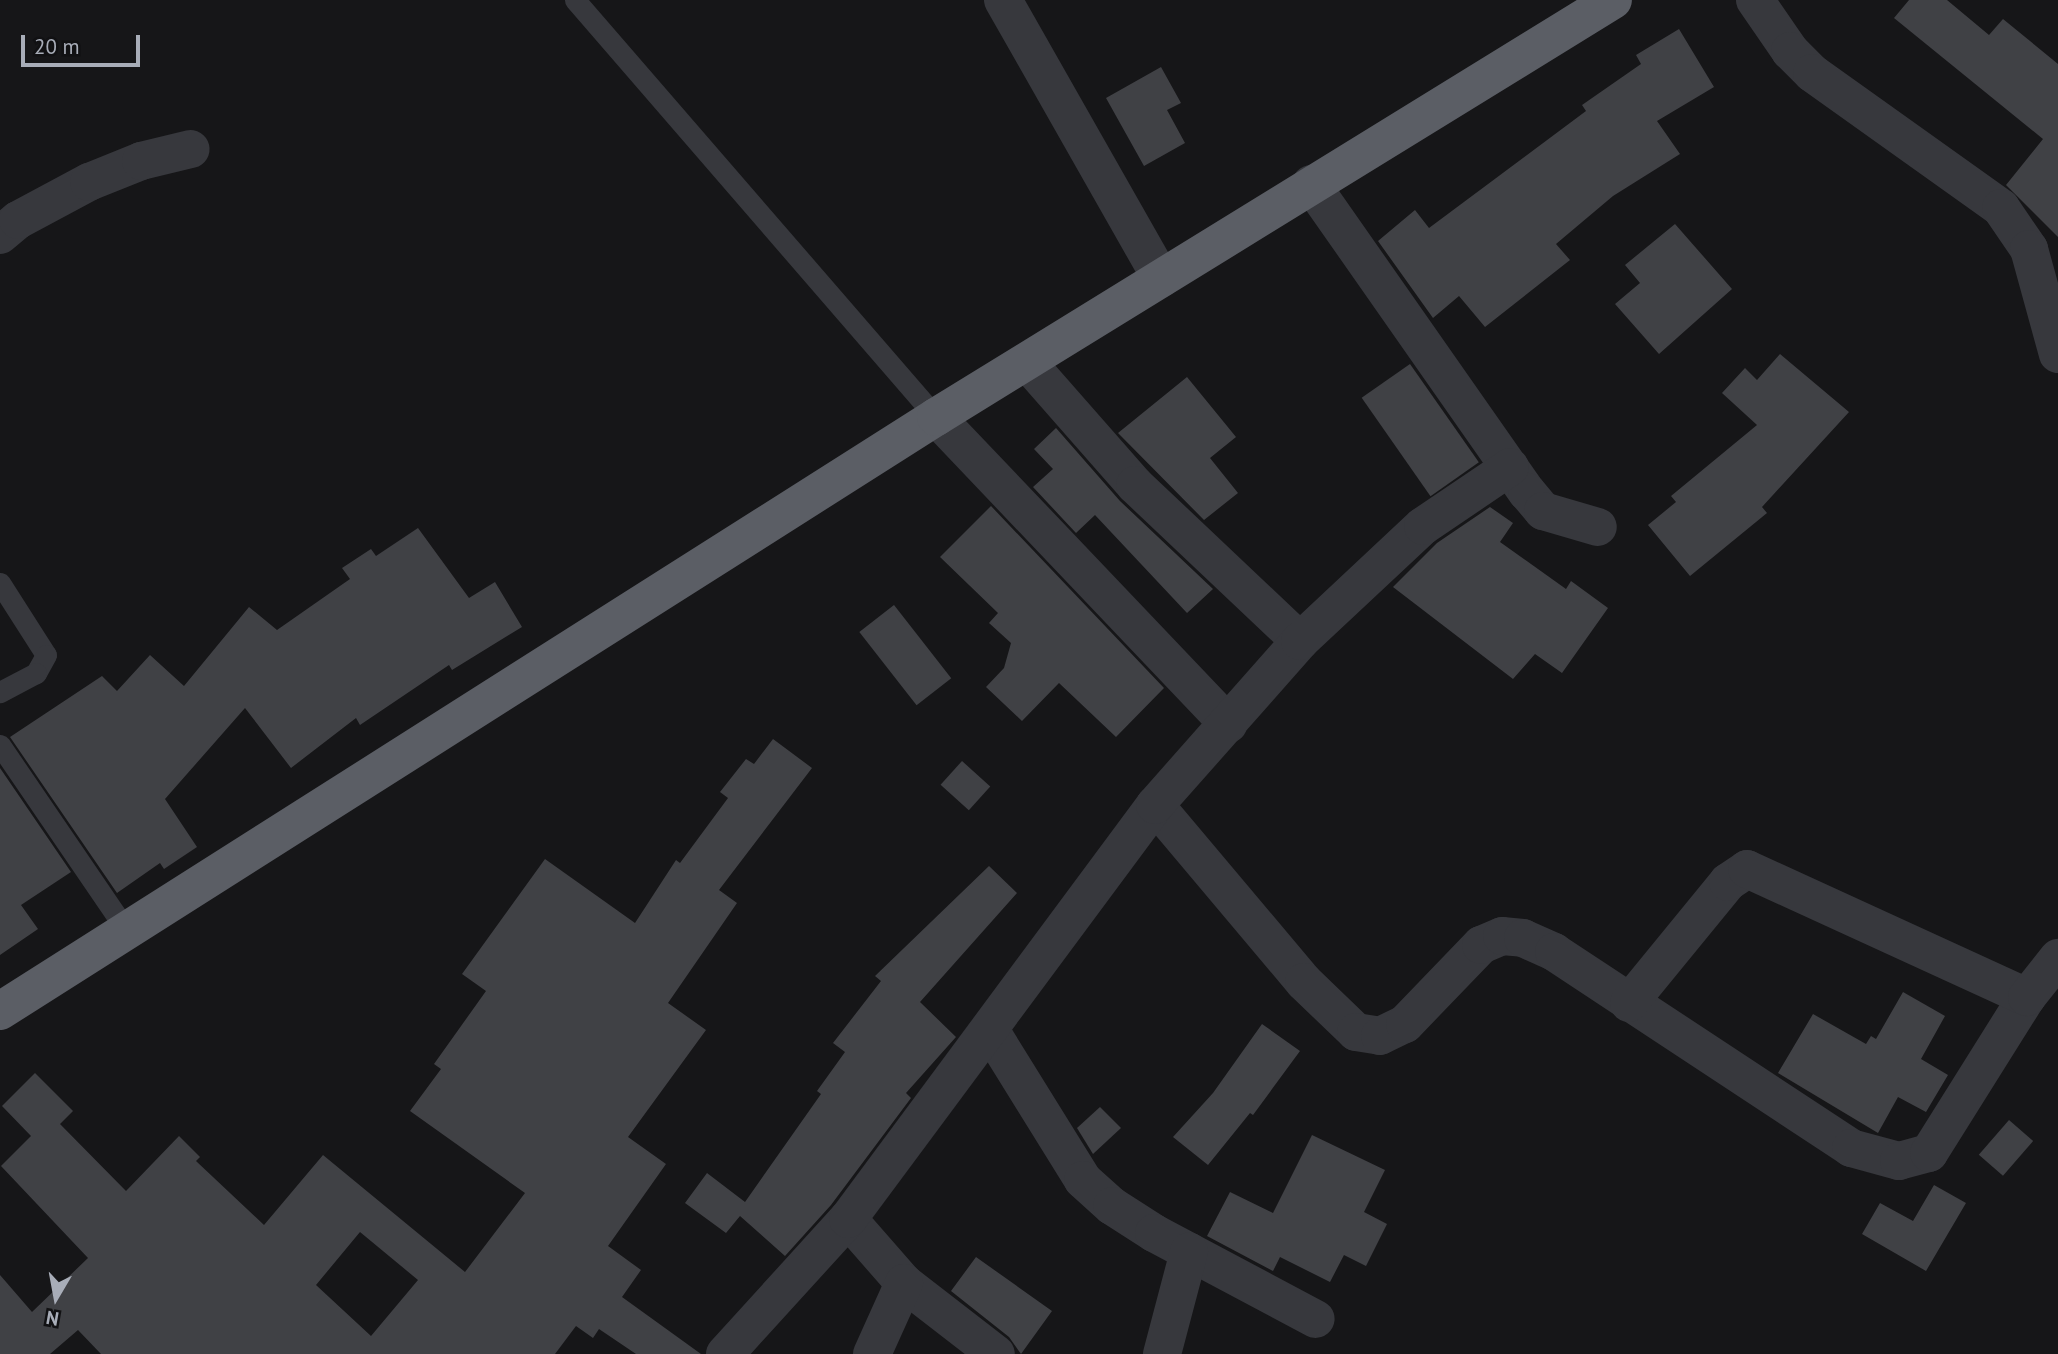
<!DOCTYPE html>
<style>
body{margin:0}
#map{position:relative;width:2058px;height:1354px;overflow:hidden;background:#161618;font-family:"PT Sans",sans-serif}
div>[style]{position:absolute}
.building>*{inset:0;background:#404145;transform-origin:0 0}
.service>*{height:21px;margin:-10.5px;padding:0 10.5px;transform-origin:10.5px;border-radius:10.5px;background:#37383d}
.minor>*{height:38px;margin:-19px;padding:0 19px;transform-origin:19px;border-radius:19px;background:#37383d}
.trunk>*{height:38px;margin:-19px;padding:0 19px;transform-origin:19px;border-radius:19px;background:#5b5e65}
span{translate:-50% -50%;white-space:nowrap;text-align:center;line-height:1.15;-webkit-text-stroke:5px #111113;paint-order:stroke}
.north{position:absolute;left:21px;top:1263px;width:70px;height:70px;-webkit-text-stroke:5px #111113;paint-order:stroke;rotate:190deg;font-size:19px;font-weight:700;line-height:28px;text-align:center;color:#a8adb8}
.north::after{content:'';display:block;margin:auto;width:24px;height:32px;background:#a8adb8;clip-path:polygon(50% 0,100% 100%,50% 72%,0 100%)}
.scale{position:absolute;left:21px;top:35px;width:119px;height:32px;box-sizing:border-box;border:4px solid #a8adb8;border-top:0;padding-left:9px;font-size:21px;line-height:24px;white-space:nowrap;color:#a8adb8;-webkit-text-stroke:5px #111113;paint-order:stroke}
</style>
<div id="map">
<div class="building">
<i style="clip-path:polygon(1909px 0,1947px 0,1989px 35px,2003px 19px,2058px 64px,2058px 237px,2006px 185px,2043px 139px,1894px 18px)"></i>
<i style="clip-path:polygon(1679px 29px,1714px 87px,1657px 121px,1680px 154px,1613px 196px,1556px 244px,1570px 260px,1485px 327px,1459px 296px,1433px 318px,1378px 241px,1415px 210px,1429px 228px,1586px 111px,1582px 105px,1641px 64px,1636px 55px)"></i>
<i style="clip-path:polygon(1161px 67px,1181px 103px,1167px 110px,1185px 143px,1144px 166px,1106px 98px)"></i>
<i style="clip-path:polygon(1675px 224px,1732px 289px,1659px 354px,1615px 304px,1640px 283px,1625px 265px)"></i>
<i style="clip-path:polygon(1780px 354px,1849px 412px,1762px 507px,1767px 513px,1690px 576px,1648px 525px,1676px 502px,1671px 496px,1757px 425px,1722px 393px,1745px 368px,1757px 380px)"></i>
<i style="left:1410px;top:364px;width:120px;height:59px;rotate:55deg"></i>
<i style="clip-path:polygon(1187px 377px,1236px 437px,1210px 458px,1238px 493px,1204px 520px,1118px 433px)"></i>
<i style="clip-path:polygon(1056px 428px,1120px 501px,1213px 589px,1187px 613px,1095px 515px,1076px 533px,1033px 487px,1053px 469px,1034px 449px)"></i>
<i style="clip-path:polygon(991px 506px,1164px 688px,1116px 737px,1059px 683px,1022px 721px,986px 687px,1004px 668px,1011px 643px,989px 623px,998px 613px,940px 557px)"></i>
<i style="clip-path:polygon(1490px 507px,1513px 523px,1500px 542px,1566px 589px,1571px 581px,1608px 608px,1562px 673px,1535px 654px,1513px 679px,1393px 587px,1437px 543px)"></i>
<i style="clip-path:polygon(418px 528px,469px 598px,495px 582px,522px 627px,452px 670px,449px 665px,360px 725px,356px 718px,291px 768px,245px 708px,165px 799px,197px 847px,164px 869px,160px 863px,117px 893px,10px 737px,102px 676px,117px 691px,150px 655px,184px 686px,249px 607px,277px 630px,350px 579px,342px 568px,371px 549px,376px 556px)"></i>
<i style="left:894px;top:605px;width:93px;height:44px;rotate:52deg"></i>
<i style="clip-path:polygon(evenodd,773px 739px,812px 768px,719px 890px,737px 903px,668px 1003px,706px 1030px,628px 1137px,666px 1164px,608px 1246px,641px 1270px,622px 1297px,701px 1354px,636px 1354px,599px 1329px,593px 1338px,576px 1326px,555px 1354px,101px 1354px,78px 1330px,50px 1354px,0 1354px,0 1275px,32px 1312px,88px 1258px,1px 1166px,31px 1136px,2px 1106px,35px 1073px,73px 1111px,60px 1124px,126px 1191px,179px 1136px,200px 1157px,196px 1161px,264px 1225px,323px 1155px,465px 1272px,525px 1193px,410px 1111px,441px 1069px,434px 1064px,486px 991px,462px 974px,545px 859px,635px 923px,676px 860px,680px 863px,728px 798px,720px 792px,746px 759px,754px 764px,773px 739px,360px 1232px,418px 1280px,371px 1336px,316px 1285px,360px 1232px)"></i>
<i style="left:962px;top:761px;width:38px;height:32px;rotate:42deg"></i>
<i style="clip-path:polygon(0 768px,71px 872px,21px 905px,38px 929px,0 955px)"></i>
<i style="clip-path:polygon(989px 866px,1017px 893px,920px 1002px,956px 1037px,906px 1093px,911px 1098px,831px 1205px,785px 1256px,740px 1216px,726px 1233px,685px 1203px,707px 1173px,745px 1202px,821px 1094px,817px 1091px,845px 1052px,833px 1043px,881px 981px,875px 976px)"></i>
<i style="clip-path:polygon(1903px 992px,1945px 1016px,1921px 1059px,1948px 1075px,1926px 1112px,1898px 1097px,1878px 1133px,1778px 1073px,1813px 1014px,1866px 1044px,1871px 1036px,1876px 1039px)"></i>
<i style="clip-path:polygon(1262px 1024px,1300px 1051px,1253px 1115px,1250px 1113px,1208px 1165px,1173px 1137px,1213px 1093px)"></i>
<i style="clip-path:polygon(1100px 1107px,1121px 1128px,1093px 1154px,1077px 1128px)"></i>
<i style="left:2009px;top:1120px;width:32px;height:46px;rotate:41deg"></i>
<i style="clip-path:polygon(1312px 1135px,1385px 1170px,1364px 1212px,1387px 1224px,1366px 1266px,1344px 1255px,1330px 1282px,1280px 1257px,1273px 1271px,1207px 1236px,1230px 1192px,1273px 1213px)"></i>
<i style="clip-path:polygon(1934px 1185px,1966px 1203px,1926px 1271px,1862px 1234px,1880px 1203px,1913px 1221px)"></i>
<i style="clip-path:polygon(976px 1257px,1052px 1311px,1021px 1354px,1009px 1337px,951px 1291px)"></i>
</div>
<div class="service">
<i style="left:575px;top:0;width:552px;rotate:49.12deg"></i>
<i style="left:0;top:583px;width:85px;rotate:57.4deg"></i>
<i style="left:46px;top:655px;width:21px;rotate:119deg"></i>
<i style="left:36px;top:673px;width:41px;rotate:152.2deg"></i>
<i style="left:0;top:745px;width:225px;rotate:55.7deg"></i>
</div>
<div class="minor">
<i style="left:1003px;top:0;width:320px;rotate:60.4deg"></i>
<i style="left:1755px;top:0;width:62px;rotate:55.5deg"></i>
<i style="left:1790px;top:51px;width:31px;rotate:45deg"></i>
<i style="left:1812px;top:73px;width:232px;rotate:35.5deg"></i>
<i style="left:2001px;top:208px;width:50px;rotate:55.7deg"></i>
<i style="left:2029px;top:249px;width:109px;rotate:74.6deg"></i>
<i style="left:1311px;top:184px;width:376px;rotate:55deg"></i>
<i style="left:1527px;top:492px;width:25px;rotate:50deg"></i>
<i style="left:1543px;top:511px;width:57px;rotate:16.2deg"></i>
<i style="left:0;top:235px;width:23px;rotate:-40deg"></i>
<i style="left:18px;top:220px;width:81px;rotate:-28.2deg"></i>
<i style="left:89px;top:182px;width:56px;rotate:-22deg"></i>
<i style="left:141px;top:161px;width:51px;rotate:-13.5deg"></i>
<i style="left:1027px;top:362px;width:164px;rotate:48.7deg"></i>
<i style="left:1135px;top:485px;width:227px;rotate:43.4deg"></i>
<i style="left:936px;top:417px;width:424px;rotate:46.4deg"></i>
<i style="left:1155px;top:805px;width:231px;rotate:49.9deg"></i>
<i style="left:1304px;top:982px;width:72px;rotate:43.9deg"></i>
<i style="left:1356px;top:1032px;width:24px;rotate:9deg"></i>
<i style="left:1380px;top:1036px;width:28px;rotate:-26deg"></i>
<i style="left:1405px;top:1024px;width:110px;rotate:-46.1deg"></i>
<i style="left:1481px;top:945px;width:23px;rotate:-23deg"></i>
<i style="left:1502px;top:936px;width:21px;rotate:5deg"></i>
<i style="left:1523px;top:938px;width:34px;rotate:24deg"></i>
<i style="left:1554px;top:952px;width:356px;rotate:33.4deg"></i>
<i style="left:1851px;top:1148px;width:50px;rotate:15.2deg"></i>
<i style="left:1899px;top:1161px;width:31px;rotate:-15deg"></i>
<i style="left:1929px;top:1153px;width:184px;rotate:-57.9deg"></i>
<i style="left:1629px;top:1003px;width:156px;rotate:-50.7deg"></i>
<i style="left:1728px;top:882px;width:23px;rotate:-34deg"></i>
<i style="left:1747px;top:869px;width:308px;rotate:24.6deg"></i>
<i style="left:2027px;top:997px;width:50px;rotate:-51.5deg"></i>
<i style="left:990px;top:1030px;width:176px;rotate:58.2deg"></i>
<i style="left:1083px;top:1180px;width:39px;rotate:42deg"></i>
<i style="left:1112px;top:1206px;width:50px;rotate:32.7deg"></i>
<i style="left:1154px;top:1233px;width:183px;rotate:28deg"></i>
<i style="left:848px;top:1219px;width:85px;rotate:48.8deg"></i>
<i style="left:904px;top:1283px;width:116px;rotate:37.7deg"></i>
<i style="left:725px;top:1354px;width:183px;rotate:-47.7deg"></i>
<i style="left:848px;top:1219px;width:515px;rotate:-53.44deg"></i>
<i style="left:1155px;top:805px;width:219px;rotate:-48.5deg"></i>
<i style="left:1300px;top:641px;width:168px;rotate:-43.1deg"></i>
<i style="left:1423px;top:526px;width:105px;rotate:-34.1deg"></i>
<i style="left:872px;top:1354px;width:78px;rotate:-65.7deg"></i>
<i style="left:1162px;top:1354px;width:106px;rotate:-75.2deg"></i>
</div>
<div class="trunk">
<i style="left:0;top:1011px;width:1109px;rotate:-32.4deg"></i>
<i style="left:936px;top:417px;width:795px;rotate:-31.63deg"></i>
</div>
<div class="north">N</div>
<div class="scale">20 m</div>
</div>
